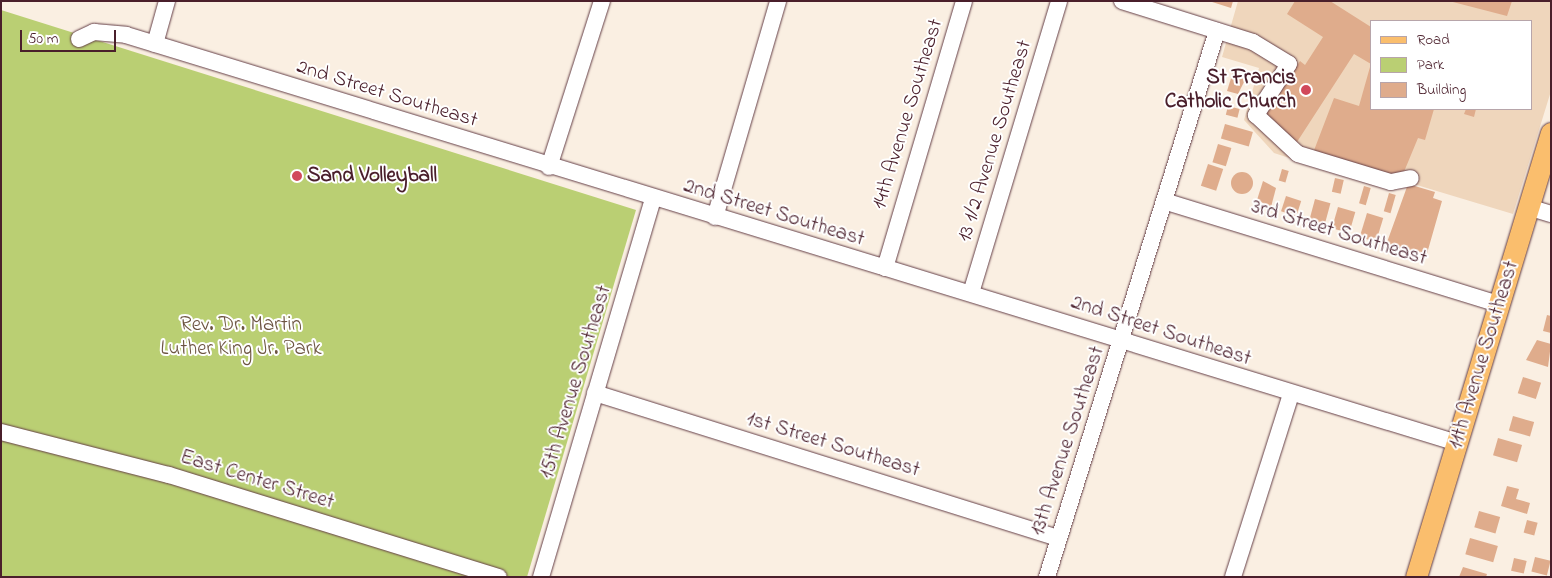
<!DOCTYPE html>
<style>
body{margin:0}
#map{position:relative;width:1552px;height:578px;overflow:hidden;background:#faefe2;font-family:"Indie Flower",sans-serif}
div>[style]{position:absolute}
.built>*{inset:0;background:#efd6bc}
.green>*{inset:0;background:#bacf73}
.building>*{inset:0;background:#dfac8c;transform-origin:0 0}
.round{border-radius:50%}
.roads{filter:drop-shadow(0 0 1px #643e46) drop-shadow(0 0 1px #643e46)}
.minor>*{height:16px;margin:-8px;padding:0 8px;transform-origin:8px;border-radius:8px;background:#fff}
.major>*{height:21px;margin:-10.5px;padding:0 10.5px;transform-origin:10.5px;border-radius:10.5px;background:#fabe6d}
.dots>*{width:14px;height:14px;translate:-50% -50%;box-sizing:border-box;border:2px solid #fff;border-radius:50%}
span{translate:-50% -50%;white-space:nowrap;text-align:center;line-height:1.15;-webkit-text-stroke:4px #fff;paint-order:stroke}
.poi-label{font-size:21px;color:#4a1f2b;font-weight:700}
.right{translate:-100% -50%;text-align:right}
.left{translate:0 -50%;text-align:left}
.street-label{font-size:21px;color:#4a1f2b}
.park-label{font-size:21px;color:#6c5441}
.frame{position:absolute;inset:0;border:2px solid #4a1f2b;pointer-events:none}
.legend{position:absolute;left:1370px;top:20px;width:162px;height:90px;box-sizing:border-box;background:#fff;border:1px solid #b7a5aa;margin:0;padding:6px 9px;list-style:none;font-size:15px;color:#4a1f2b}
.legend li{display:flex;align-items:center;gap:10px;height:25px}
.legend b{width:25px;border:1px solid #b7a5aa}
.scale{position:absolute;left:20px;top:30px;width:96px;height:22px;box-sizing:border-box;border:2px solid #4a1f2b;border-top:0;padding-left:6px;font-size:15px;line-height:18px;white-space:nowrap;color:#4a1f2b;-webkit-text-stroke:4px #fff;paint-order:stroke}
</style>
<div id="map">
<div class="built">
<i style="clip-path:polygon(evenodd,1238px 1px,1551px 1px,1551px 91px,1513px 214px,1387px 176px,1378px 187px,1274px 153px,1244px 120px,1259px 68px,1222px 57px,1238px 1px,1371px 21px,1531px 21px,1531px 109px,1371px 109px,1371px 21px)"></i>
</div>
<div class="green">
<i style="clip-path:polygon(1px 10px,636px 210px,527px 577px,1px 577px)"></i>
</div>
<div class="building">
<i style="clip-path:polygon(1209px 1px,1233px 1px,1231px 8px)"></i>
<i style="clip-path:polygon(1295px 1px,1330px 1px,1371px 27px,1371px 64px,1354px 54px,1297px 142px,1265px 115px,1300px 61px,1305px 65px,1323px 37px,1287px 14px)"></i>
<i style="clip-path:polygon(1449px 1px,1512px 1px,1507px 16px)"></i>
<i style="clip-path:polygon(1370px 67px,1371px 109px,1434px 109px,1425px 140px,1418px 138px,1401px 179px,1313px 153px,1334px 98px,1359px 106px)"></i>
<i style="clip-path:polygon(1233px 72px,1247px 76px,1238px 94px,1227px 91px)"></i>
<i style="left:1228px;top:106px;width:12px;height:9px;rotate:14deg"></i>
<i style="clip-path:polygon(1466px 109px,1476px 109px,1474px 117px,1464px 114px)"></i>
<i style="left:1225px;top:124px;width:29px;height:15px;rotate:16deg"></i>
<i style="left:1218px;top:144px;width:14px;height:19px;rotate:17deg"></i>
<i style="left:1208px;top:164px;width:16px;height:23px;rotate:18deg"></i>
<i style="left:1282px;top:169px;width:7px;height:12px;rotate:16deg"></i>
<i class="round" style="left:1231px;top:172px;width:22px;height:22px"></i>
<i style="left:1335px;top:178px;width:9px;height:14px;rotate:13deg"></i>
<i style="clip-path:polygon(1263px 181px,1276px 188px,1271px 207px,1257px 200px)"></i>
<i style="clip-path:polygon(1408px 184px,1435px 192px,1433px 198px,1442px 201px,1426px 257px,1386px 245px)"></i>
<i style="left:1364px;top:186px;width:7px;height:18px;rotate:16deg"></i>
<i style="left:1389px;top:193px;width:7px;height:19px;rotate:16deg"></i>
<i style="left:1286px;top:196px;width:16px;height:16px;rotate:18deg"></i>
<i style="left:1315px;top:199px;width:16px;height:23px;rotate:15deg"></i>
<i style="left:1338px;top:207px;width:18px;height:22px;rotate:16deg"></i>
<i style="left:1367px;top:213px;width:17px;height:25px;rotate:17deg"></i>
<i style="clip-path:polygon(1547px 315px,1551px 316px,1551px 333px,1543px 331px)"></i>
<i style="clip-path:polygon(1537px 340px,1551px 344px,1548px 367px,1526px 360px)"></i>
<i style="left:1523px;top:377px;width:19px;height:17px;rotate:18deg"></i>
<i style="left:1513px;top:416px;width:22px;height:15px;rotate:16deg"></i>
<i style="left:1498px;top:438px;width:25px;height:18px;rotate:16deg"></i>
<i style="clip-path:polygon(1507px 486px,1519px 489px,1516px 499px,1530px 503px,1527px 514px,1501px 506px)"></i>
<i style="left:1479px;top:511px;width:22px;height:17px;rotate:16deg"></i>
<i style="left:1527px;top:520px;width:11px;height:13px;rotate:15deg"></i>
<i style="left:1470px;top:538px;width:29px;height:17px;rotate:16deg"></i>
<i style="left:1535px;top:557px;width:16px;height:15px;rotate:14deg"></i>
<i style="left:1514px;top:558px;width:13px;height:13px;rotate:13deg"></i>
<i style="clip-path:polygon(1463px 567px,1487px 574px,1486px 577px,1459px 577px)"></i>
</div>
<div class="roads">
<div class="minor">
<i style="left:1122px;top:1px;width:137px;rotate:17.4deg"></i>
<i style="left:1253px;top:42px;width:42px;rotate:31.4deg"></i>
<i style="left:1289px;top:64px;width:61px;rotate:122.9deg"></i>
<i style="left:1256px;top:115px;width:57px;rotate:42.9deg"></i>
<i style="left:1298px;top:154px;width:97px;rotate:16.8deg"></i>
<i style="left:1391px;top:182px;width:20px;rotate:-11deg"></i>
<i style="left:79px;top:39px;width:17px;rotate:-25deg"></i>
<i style="left:94px;top:32px;width:32px;rotate:5deg"></i>
<i style="left:126px;top:35px;width:1392px;rotate:17.04deg"></i>
<i style="left:155px;top:44px;width:45px;rotate:-74.4deg"></i>
<i style="left:549px;top:167px;width:174px;rotate:-72.3deg"></i>
<i style="left:1167px;top:202px;width:347px;rotate:17.1deg"></i>
<i style="left:1528px;top:207px;width:24px;rotate:17deg"></i>
<i style="left:715px;top:217px;width:225px;rotate:-73.7deg"></i>
<i style="left:885px;top:268px;width:278px;rotate:-73.5deg"></i>
<i style="left:971px;top:293px;width:305px;rotate:-73.2deg"></i>
<i style="left:595px;top:393px;width:486px;rotate:17.4deg"></i>
<i style="left:1px;top:432px;width:173px;rotate:14.4deg"></i>
<i style="left:169px;top:475px;width:345px;rotate:17.2deg"></i>
<i style="left:541px;top:577px;width:394px;rotate:-73.5deg"></i>
<i style="left:1047px;top:577px;width:572px;rotate:-72.71deg"></i>
<i style="left:1233px;top:577px;width:192px;rotate:-72.4deg"></i>
</div>
<div class="major">
<i style="left:1416px;top:577px;width:464px;rotate:-73.1deg"></i>
</div>
</div>
<div class="dots">
<i style="left:1306px;top:90px;background:#d1495b"></i>
<i style="left:297px;top:176px;background:#d1495b"></i>
</div>
<div class="poi-label">
<span class="right" style="left:1296px;top:90px">St Francis<br>Catholic Church</span>
<span class="left" style="left:307px;top:176px">Sand Volleyball</span>
</div>
<div class="street-label">
<span style="left:387px;top:94px;rotate:17deg">2nd Street Southeast</span>
<span style="left:908px;top:114px;rotate:-73deg">14th Avenue Southeast</span>
<span style="left:995px;top:141px;rotate:-73deg">13 1/2 Avenue Southeast</span>
<span style="left:774px;top:213px;rotate:17deg">2nd Street Southeast</span>
<span style="left:1339px;top:233px;rotate:17deg">3rd Street Southeast</span>
<span style="left:1161px;top:331px;rotate:18deg">2nd Street Southeast</span>
<span style="left:1484px;top:355px;rotate:-73deg">11th Avenue Southeast</span>
<span style="left:576px;top:382px;rotate:-73deg">15th Avenue Southeast</span>
<span style="left:1068px;top:441px;rotate:-72deg">13th Avenue Southeast</span>
<span style="left:833px;top:445px;rotate:17deg">1st Street Southeast</span>
<span style="left:257px;top:480px;rotate:17deg">East Center Street</span>
</div>
<div class="park-label">
<span style="left:241px;top:337px">Rev. Dr. Martin<br>Luther King Jr. Park</span>
</div>
<div class="frame"></div>
<ul class="legend">
<li><b style="height:6px;background:#fabe6d"></b>Road</li>
<li><b style="height:14px;background:#bacf73"></b>Park</li>
<li><b style="height:14px;background:#dfac8c"></b>Building</li>
</ul>
<div class="scale">50 m</div>
</div>
